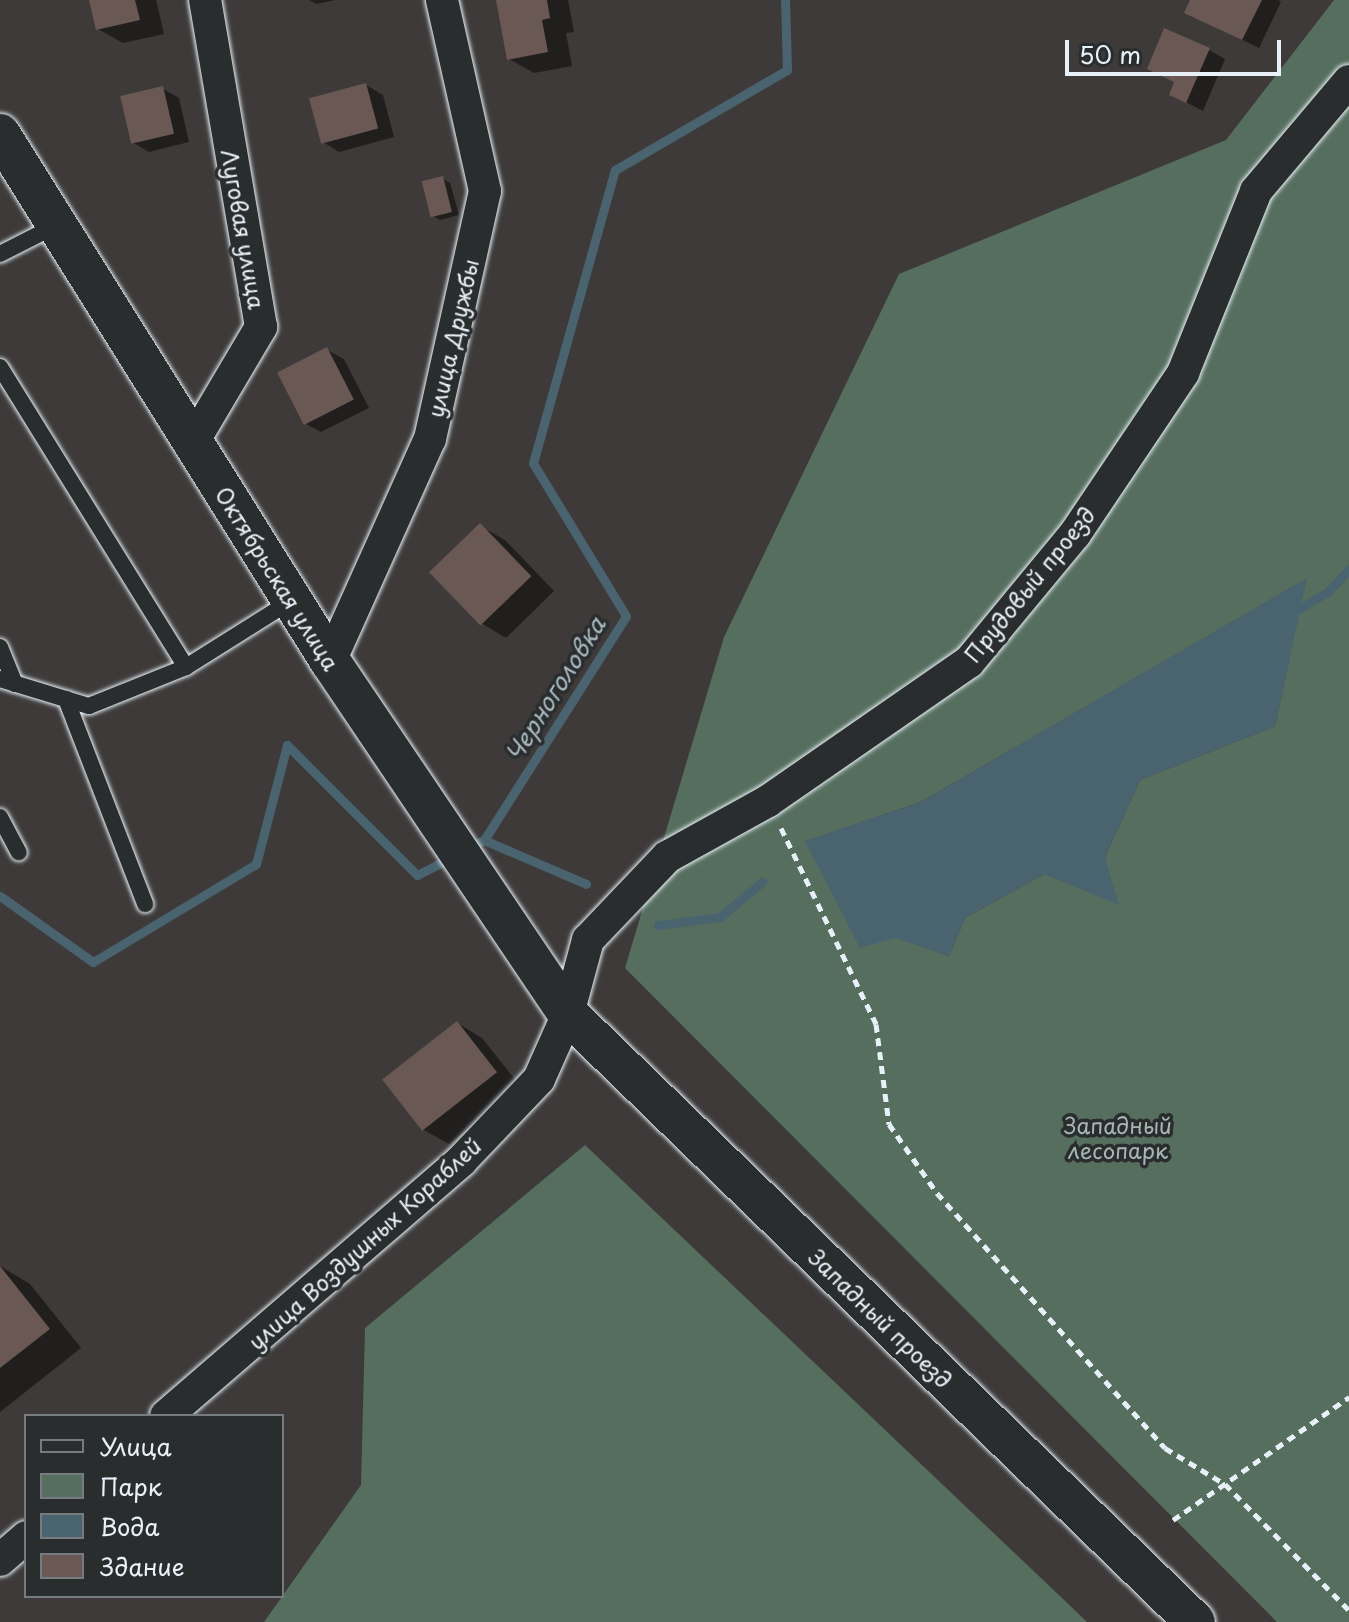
<!DOCTYPE html>
<meta charset="utf-8">
<style>
body{margin:0}
#map{position:relative;width:1349px;height:1622px;overflow:hidden;background:#3d3a39;font-family:"Playpen Sans",sans-serif}
div>[style]{position:absolute}
.green>*{inset:0;background:#556e5d}
.water>*{inset:0;background:#4a646f}
.shadow>*{inset:0;background:#0007}
.stream>*{height:9px;margin:-4.5px;padding:0 4.5px;transform-origin:4.5px;border-radius:4.5px;background:#4a646f}
.building>*{inset:0;background:#6a5854;transform-origin:0 0}
.path>*{height:5px;margin-top:-2.5px;transform-origin:0;background:repeating-linear-gradient(90deg,#e8f1f8 0 8px,transparent 0 14px)}
.roads{filter:drop-shadow(0 0 2px #e8f1f8) drop-shadow(0 0 2px #e8f1f8)}
.service>*{height:16px;margin:-8px;padding:0 8px;transform-origin:8px;border-radius:8px;background:#2a2d2e}
.minor>*{height:32px;margin:-16px;padding:0 16px;transform-origin:16px;border-radius:16px;background:#2a2d2e}
.tertiary>*{height:40px;margin:-20px;padding:0 20px;transform-origin:20px;border-radius:20px;background:#2a2d2e}
span{translate:-50% -50%;white-space:nowrap;text-align:center;line-height:1.15;-webkit-text-stroke:7px #2a2d2e;paint-order:stroke}
.street-label{font-size:22px;color:#e8f1f8}
.park-label{font-size:22px;color:#a6b6b2}
.water-label{font-size:24px;color:#a9b9c1;font-style:italic}
.legend{position:absolute;left:24px;top:1414px;width:260px;height:184px;box-sizing:border-box;background:#2a2d2e;border:2px solid #767b7f;margin:0;padding:10px 14px;list-style:none;font-size:24px;color:#e8f1f8}
.legend li{display:flex;align-items:center;gap:16px;height:40px}
.legend b{width:40px;border:2px solid #767b7f}
.scale{position:absolute;left:1065px;top:40px;width:216px;height:36px;box-sizing:border-box;border:4px solid #e8f1f8;border-top:0;padding-left:10px;font-size:24px;line-height:28px;white-space:nowrap;color:#e8f1f8;-webkit-text-stroke:6px #2a2d2e;paint-order:stroke}
</style>
<div id="map">
<div class="green">
<i style="clip-path:polygon(evenodd,1334px 0,1349px 0,1349px 1622px,1277px 1622px,625px 968px,724px 637px,899px 274px,1226px 140px,1334px 0,1306px 579px,1275px 726px,1140px 780px,1105px 857px,1044px 874px,965px 918px,949px 956px,895px 937px,806px 841px,921px 802px,1306px 579px)"></i>
<i style="clip-path:polygon(585px 1145px,1062px 1598px,1087px 1622px,264px 1622px,361px 1485px,365px 1328px)"></i>
</div>
<div class="water">
<i style="clip-path:polygon(1307px 578px,1275px 726px,1140px 780px,1105px 857px,1119px 905px,1044px 874px,965px 918px,949px 956px,895px 938px,860px 948px,805px 841px,921px 802px)"></i>
</div>
<div class="shadow">
<i style="clip-path:polygon(91px 0,156px 0,164px 34px,123px 43px,98px 29px)"></i>
<i style="clip-path:polygon(309px 0,335px 0,317px 4px)"></i>
<i style="clip-path:polygon(498px 0,568px 0,574px 32px,566px 33px,572px 66px,534px 73px,509px 59px)"></i>
<i style="clip-path:polygon(1193px 0,1278px 0,1281px 2px,1259px 48px,1203px 21px)"></i>
<i style="clip-path:polygon(1209px 50px,1225px 59px,1203px 111px,1171px 94px,1176px 83px,1149px 68px)"></i>
<i style="clip-path:polygon(366px 85px,383px 95px,394px 137px,339px 152px,323px 142px)"></i>
<i style="clip-path:polygon(163px 89px,179px 98px,189px 142px,149px 152px,132px 142px)"></i>
<i style="clip-path:polygon(443px 179px,450px 183px,459px 215px,440px 220px,433px 216px)"></i>
<i style="clip-path:polygon(327px 350px,344px 359px,369px 408px,321px 432px,304px 423px)"></i>
<i style="clip-path:polygon(480px 526px,505px 540px,554px 591px,506px 638px,481px 623px)"></i>
<i style="clip-path:polygon(457px 1023px,482px 1038px,521px 1087px,449px 1144px,424px 1130px)"></i>
<i style="clip-path:polygon(0 1266px,30px 1284px,81px 1348px,0 1412px)"></i>
</div>
<div class="stream">
<i style="left:1292px;top:613px;width:43px;rotate:-30.7deg"></i>
<i style="left:1329px;top:591px;width:30px;rotate:-48deg"></i>
<i style="left:484px;top:840px;width:111px;rotate:23.3deg"></i>
<i style="left:466px;top:849px;width:20px;rotate:-27deg"></i>
<i style="left:484px;top:840px;width:265px;rotate:-57.6deg"></i>
<i style="left:626px;top:616px;width:179px;rotate:-121.3deg"></i>
<i style="left:533px;top:463px;width:304px;rotate:-74.4deg"></i>
<i style="left:615px;top:170px;width:199px;rotate:-30.2deg"></i>
<i style="left:787px;top:70px;width:70px;rotate:-91.6deg"></i>
<i style="left:0;top:896px;width:114px;rotate:35.4deg"></i>
<i style="left:93px;top:962px;width:190px;rotate:-31deg"></i>
<i style="left:256px;top:864px;width:123px;rotate:-75.4deg"></i>
<i style="left:287px;top:745px;width:184px;rotate:45deg"></i>
<i style="left:417px;top:875px;width:37px;rotate:-27deg"></i>
<i style="left:658px;top:925px;width:63px;rotate:-7.4deg"></i>
<i style="left:720px;top:917px;width:55px;rotate:-39.8deg"></i>
</div>
<div class="building">
<i style="clip-path:polygon(89px 0,135px 0,140px 20px,96px 30px)"></i>
<i style="clip-path:polygon(496px 0,547px 0,550px 18px,542px 20px,548px 52px,507px 60px)"></i>
<i style="clip-path:polygon(1190px 0,1262px 0,1242px 40px,1184px 13px)"></i>
<i style="clip-path:polygon(1164px 28px,1210px 48px,1186px 103px,1169px 95px,1174px 82px,1147px 69px)"></i>
<i style="left:366px;top:83px;width:47px;height:59px;rotate:75deg"></i>
<i style="left:163px;top:86px;width:49px;height:44px;rotate:77deg"></i>
<i style="left:443px;top:176px;width:37px;height:22px;rotate:76deg"></i>
<i style="left:327px;top:347px;width:59px;height:56px;rotate:63deg"></i>
<i style="left:480px;top:523px;width:74px;height:71px;rotate:46deg"></i>
<i style="left:457px;top:1021px;width:65px;height:95px;rotate:52deg"></i>
<i style="clip-path:polygon(0 1266px,50px 1329px,0 1368px)"></i>
</div>
<div class="path">
<i style="left:781px;top:828px;width:218px;rotate:64.1deg"></i>
<i style="left:876px;top:1024px;width:101px;rotate:82.6deg"></i>
<i style="left:889px;top:1124px;width:84px;rotate:55.2deg"></i>
<i style="left:937px;top:1193px;width:342px;rotate:48.2deg"></i>
<i style="left:1165px;top:1448px;width:70px;rotate:31deg"></i>
<i style="left:1225px;top:1484px;width:177px;rotate:45.5deg"></i>
<i style="left:1173px;top:1520px;width:215px;rotate:-34.9deg"></i>
</div>
<div class="roads">
<div class="service">
<i style="left:0;top:254px;width:64px;rotate:-27deg"></i>
<i style="left:0;top:367px;width:353px;rotate:58.2deg"></i>
<i style="left:0;top:647px;width:40px;rotate:68deg"></i>
<i style="left:0;top:679px;width:93px;rotate:16.9deg"></i>
<i style="left:89px;top:706px;width:105px;rotate:-21.9deg"></i>
<i style="left:186px;top:667px;width:124px;rotate:-32.2deg"></i>
<i style="left:66px;top:699px;width:220px;rotate:68.9deg"></i>
<i style="left:0;top:817px;width:40px;rotate:62deg"></i>
</div>
<div class="minor">
<i style="left:193px;top:442px;width:134px;rotate:-59.4deg"></i>
<i style="left:261px;top:327px;width:332px;rotate:-99.7deg"></i>
<i style="left:330px;top:661px;width:243px;rotate:-65.8deg"></i>
<i style="left:430px;top:439px;width:254px;rotate:-77.5deg"></i>
<i style="left:485px;top:191px;width:196px;rotate:-102.7deg"></i>
<i style="left:166px;top:1416px;width:390px;rotate:-40.8deg"></i>
<i style="left:461px;top:1161px;width:113px;rotate:-46.4deg"></i>
<i style="left:539px;top:1079px;width:71px;rotate:-66deg"></i>
<i style="left:568px;top:1014px;width:77px;rotate:-74.9deg"></i>
<i style="left:588px;top:940px;width:115px;rotate:-46.4deg"></i>
<i style="left:667px;top:857px;width:115px;rotate:-29deg"></i>
<i style="left:768px;top:801px;width:244px;rotate:-34.7deg"></i>
<i style="left:969px;top:662px;width:166px;rotate:-50.4deg"></i>
<i style="left:1075px;top:534px;width:194px;rotate:-56.1deg"></i>
<i style="left:1183px;top:373px;width:196px;rotate:-68.1deg"></i>
<i style="left:1256px;top:191px;width:144px;rotate:-49.8deg"></i>
<i style="left:0;top:1560px;width:35px;rotate:-41deg"></i>
</div>
<div class="tertiary">
<i style="left:0;top:134px;width:622px;rotate:57.95deg"></i>
<i style="left:330px;top:661px;width:426px;rotate:56deg"></i>
<i style="left:568px;top:1014px;width:873px;rotate:44.12deg"></i>
</div>
</div>
<div class="street-label">
<span style="left:244px;top:229px;rotate:80deg">Луговая улица</span>
<span style="left:452px;top:338px;rotate:-77deg">улица Дружбы</span>
<span style="left:278px;top:578px;rotate:58deg">Октябрьская улица</span>
<span style="left:1029px;top:584px;rotate:-51deg">Прудовый проезд</span>
<span style="left:364px;top:1243px;rotate:-42deg">улица Воздушных Кораблей</span>
<span style="left:881px;top:1318px;rotate:44deg">Западный проезд</span>
</div>
<div class="park-label">
<span style="left:1118px;top:1137px">Западный<br>лесопарк</span>
</div>
<div class="water-label">
<span style="left:555px;top:689px;rotate:-58deg">Черноголовка</span>
</div>
<ul class="legend">
<li><b style="height:10px;background:#2a2d2e"></b>Улица</li>
<li><b style="height:22px;background:#556e5d"></b>Парк</li>
<li><b style="height:22px;background:#4a646f"></b>Вода</li>
<li><b style="height:22px;background:#6a5854"></b>Здание</li>
</ul>
<div class="scale">50 m</div>
</div>
